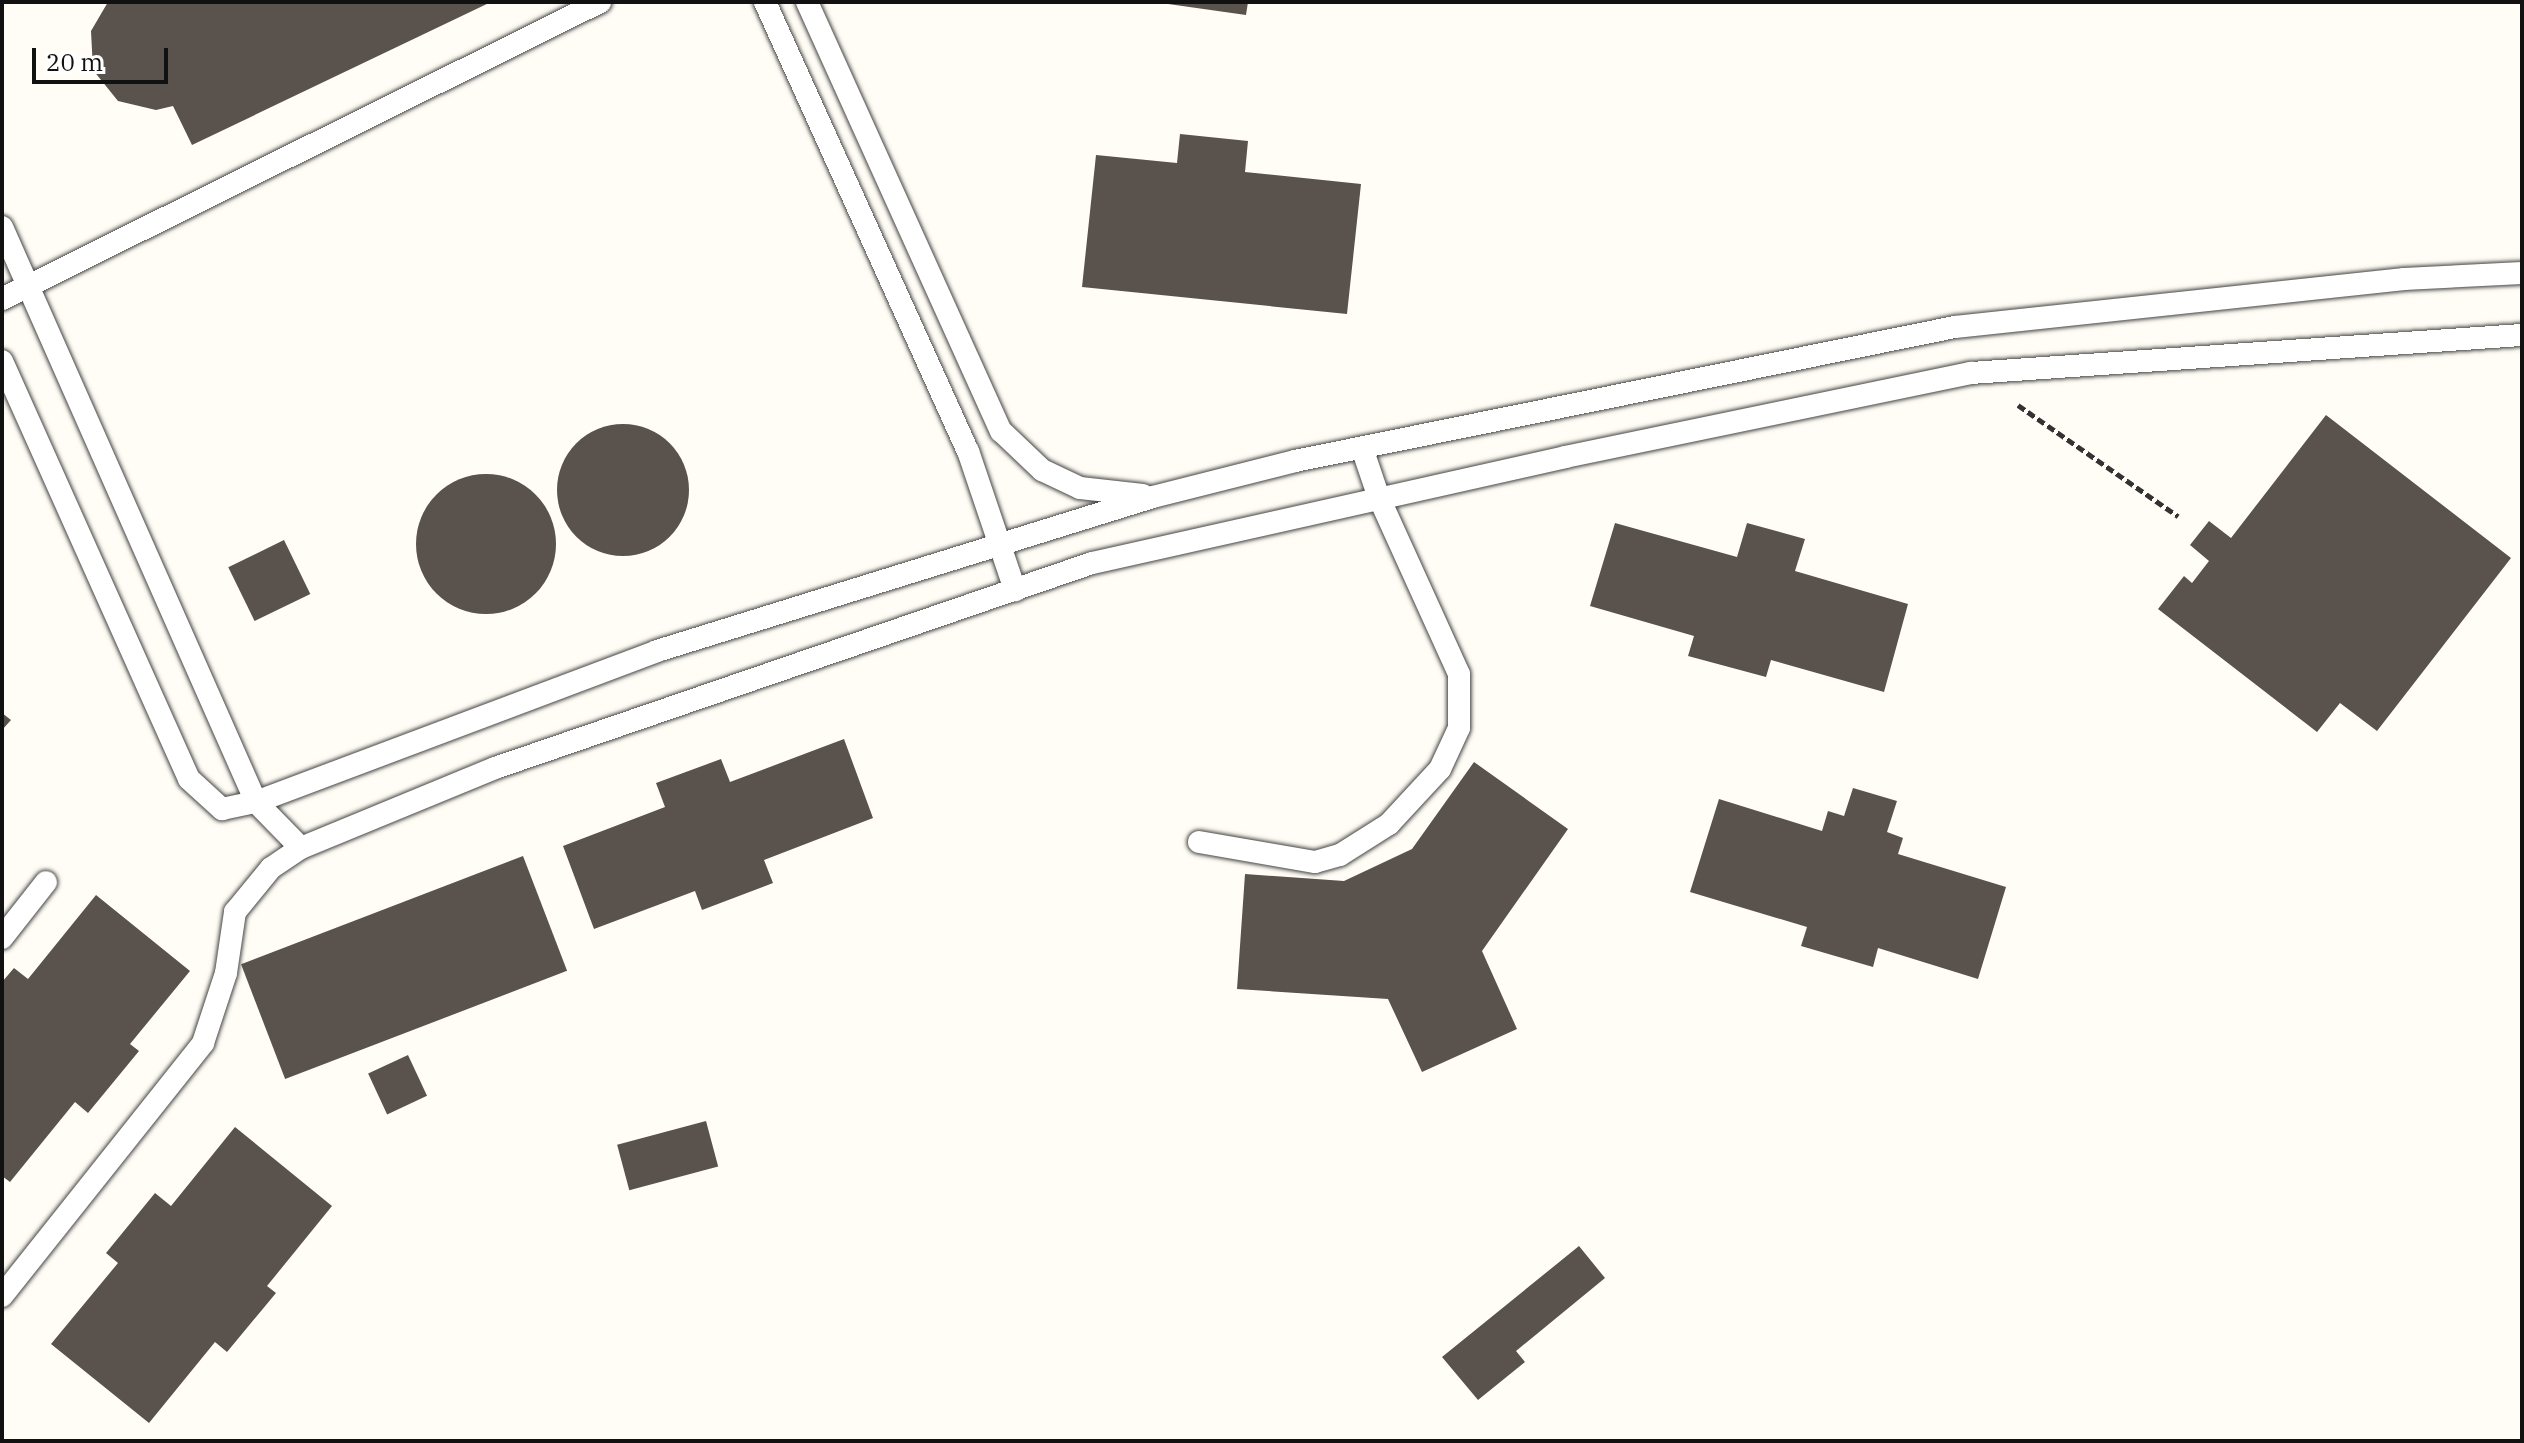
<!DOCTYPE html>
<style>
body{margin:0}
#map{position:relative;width:2524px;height:1443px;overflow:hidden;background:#fffdf5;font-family:"IBM Plex Serif",serif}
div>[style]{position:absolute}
.building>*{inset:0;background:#5a524d;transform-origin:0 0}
.round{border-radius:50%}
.path>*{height:5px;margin-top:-2.5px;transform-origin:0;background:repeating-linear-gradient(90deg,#333 0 8px,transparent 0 12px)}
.roads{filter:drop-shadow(0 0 2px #444) drop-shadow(0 0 2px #444)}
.lane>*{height:22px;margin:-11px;padding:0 11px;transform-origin:11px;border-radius:11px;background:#fff}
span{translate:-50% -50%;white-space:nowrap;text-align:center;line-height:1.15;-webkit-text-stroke:8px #fff;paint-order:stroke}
.frame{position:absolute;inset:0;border:4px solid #111;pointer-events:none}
.scale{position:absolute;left:32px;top:48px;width:136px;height:36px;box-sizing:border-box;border:4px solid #111;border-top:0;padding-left:10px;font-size:24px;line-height:28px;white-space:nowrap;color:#111;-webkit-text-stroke:6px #fff;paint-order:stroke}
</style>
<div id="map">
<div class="building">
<i style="clip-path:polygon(108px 2px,491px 2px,192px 145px,173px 106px,156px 110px,118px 101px,93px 70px,91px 31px)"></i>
<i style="clip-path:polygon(1154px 2px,1248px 2px,1246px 15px)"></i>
<i style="clip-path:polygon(1180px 134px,1248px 141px,1245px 172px,1361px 184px,1347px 314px,1082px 287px,1096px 155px,1177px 163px)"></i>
<i style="clip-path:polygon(2326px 415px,2511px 558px,2377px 731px,2340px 703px,2317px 732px,2158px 609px,2184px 576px,2192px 583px,2209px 561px,2190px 545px,2209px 521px,2231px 538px)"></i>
<i class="round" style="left:557px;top:424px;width:132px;height:132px"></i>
<i class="round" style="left:416px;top:474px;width:140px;height:140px"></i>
<i style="clip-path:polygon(1615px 523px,1737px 557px,1747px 523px,1805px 539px,1795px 571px,1908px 604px,1884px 692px,1771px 660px,1766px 677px,1688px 656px,1694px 636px,1590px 606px)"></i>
<i style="left:284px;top:540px;width:60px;height:62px;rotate:64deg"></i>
<i style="clip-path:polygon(2px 713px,11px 720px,2px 730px)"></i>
<i style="clip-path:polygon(844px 739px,873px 818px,764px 860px,773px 883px,702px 910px,695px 891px,594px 929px,563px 846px,665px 807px,656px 783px,721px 759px,730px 782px)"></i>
<i style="clip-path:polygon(1474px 762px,1568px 829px,1482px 951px,1517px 1029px,1422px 1072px,1388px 999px,1237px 989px,1245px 874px,1344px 881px,1412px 849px)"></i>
<i style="clip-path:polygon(1853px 788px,1897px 801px,1887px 832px,1903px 838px,1898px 854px,2006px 887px,1978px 979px,1878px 948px,1873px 967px,1801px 946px,1807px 927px,1690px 892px,1719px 799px,1822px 831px,1828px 811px,1844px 816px)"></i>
<i style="left:523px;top:856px;width:123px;height:302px;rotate:69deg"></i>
<i style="clip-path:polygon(96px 895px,190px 971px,130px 1044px,139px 1051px,88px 1113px,75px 1102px,10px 1182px,2px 1176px,2px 982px,14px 968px,28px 979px)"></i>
<i style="left:408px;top:1055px;width:45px;height:44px;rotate:65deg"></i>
<i style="left:706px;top:1121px;width:47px;height:92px;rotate:75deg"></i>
<i style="clip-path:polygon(235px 1127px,332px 1206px,267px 1286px,276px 1293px,227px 1352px,215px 1342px,149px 1423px,51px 1344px,118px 1263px,106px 1253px,155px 1193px,171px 1206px)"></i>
<i style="clip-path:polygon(1579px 1246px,1605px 1278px,1516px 1351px,1525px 1362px,1478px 1400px,1442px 1357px)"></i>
</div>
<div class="path">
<i style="left:2018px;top:405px;width:195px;rotate:34.8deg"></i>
</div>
<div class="roads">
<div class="lane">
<i style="left:765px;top:2px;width:493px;rotate:65.7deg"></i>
<i style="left:968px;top:451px;width:147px;rotate:71.3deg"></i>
<i style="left:807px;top:2px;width:471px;rotate:65.7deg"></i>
<i style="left:1001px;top:431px;width:57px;rotate:43.6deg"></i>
<i style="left:1042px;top:470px;width:42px;rotate:25.3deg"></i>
<i style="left:1080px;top:488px;width:63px;rotate:6.3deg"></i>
<i style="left:2px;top:227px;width:629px;rotate:66.17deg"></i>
<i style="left:256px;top:802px;width:64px;rotate:45.6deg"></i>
<i style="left:2px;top:299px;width:668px;rotate:-26.41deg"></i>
<i style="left:2px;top:361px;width:458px;rotate:65.9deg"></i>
<i style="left:189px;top:779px;width:45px;rotate:42.3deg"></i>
<i style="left:222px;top:809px;width:35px;rotate:-12deg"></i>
<i style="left:256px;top:802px;width:428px;rotate:-20.6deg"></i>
<i style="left:657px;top:651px;width:519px;rotate:-17.25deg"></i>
<i style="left:1153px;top:497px;width:146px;rotate:-14.2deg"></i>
<i style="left:1295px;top:461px;width:673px;rotate:-11.48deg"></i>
<i style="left:1955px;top:327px;width:452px;rotate:-6.1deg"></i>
<i style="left:2404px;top:279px;width:118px;rotate:-2.9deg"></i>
<i style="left:1199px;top:842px;width:118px;rotate:9.8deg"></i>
<i style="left:1315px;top:862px;width:26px;rotate:-16deg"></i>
<i style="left:1340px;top:855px;width:58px;rotate:-32.3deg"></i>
<i style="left:1389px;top:824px;width:75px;rotate:-47.2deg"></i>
<i style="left:1440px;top:769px;width:45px;rotate:-65.1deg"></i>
<i style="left:1459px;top:728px;width:54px;rotate:-90deg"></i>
<i style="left:1459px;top:674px;width:193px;rotate:-114.4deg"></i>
<i style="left:1379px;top:498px;width:53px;rotate:-108.8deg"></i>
<i style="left:2px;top:938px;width:71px;rotate:-51.8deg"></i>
<i style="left:2px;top:1296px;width:323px;rotate:-51.5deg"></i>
<i style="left:203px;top:1043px;width:74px;rotate:-71.8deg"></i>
<i style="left:226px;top:973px;width:62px;rotate:-81.6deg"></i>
<i style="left:235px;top:912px;width:57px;rotate:-50.7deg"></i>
<i style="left:271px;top:868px;width:36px;rotate:-34deg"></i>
<i style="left:301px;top:848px;width:210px;rotate:-22.4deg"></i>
<i style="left:495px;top:768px;width:631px;rotate:-18.95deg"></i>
<i style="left:1092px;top:563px;width:485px;rotate:-12.6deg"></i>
<i style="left:1565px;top:457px;width:415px;rotate:-11.7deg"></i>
<i style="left:1971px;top:373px;width:552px;rotate:-3.95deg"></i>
</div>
</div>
<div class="frame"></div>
<div class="scale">20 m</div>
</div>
